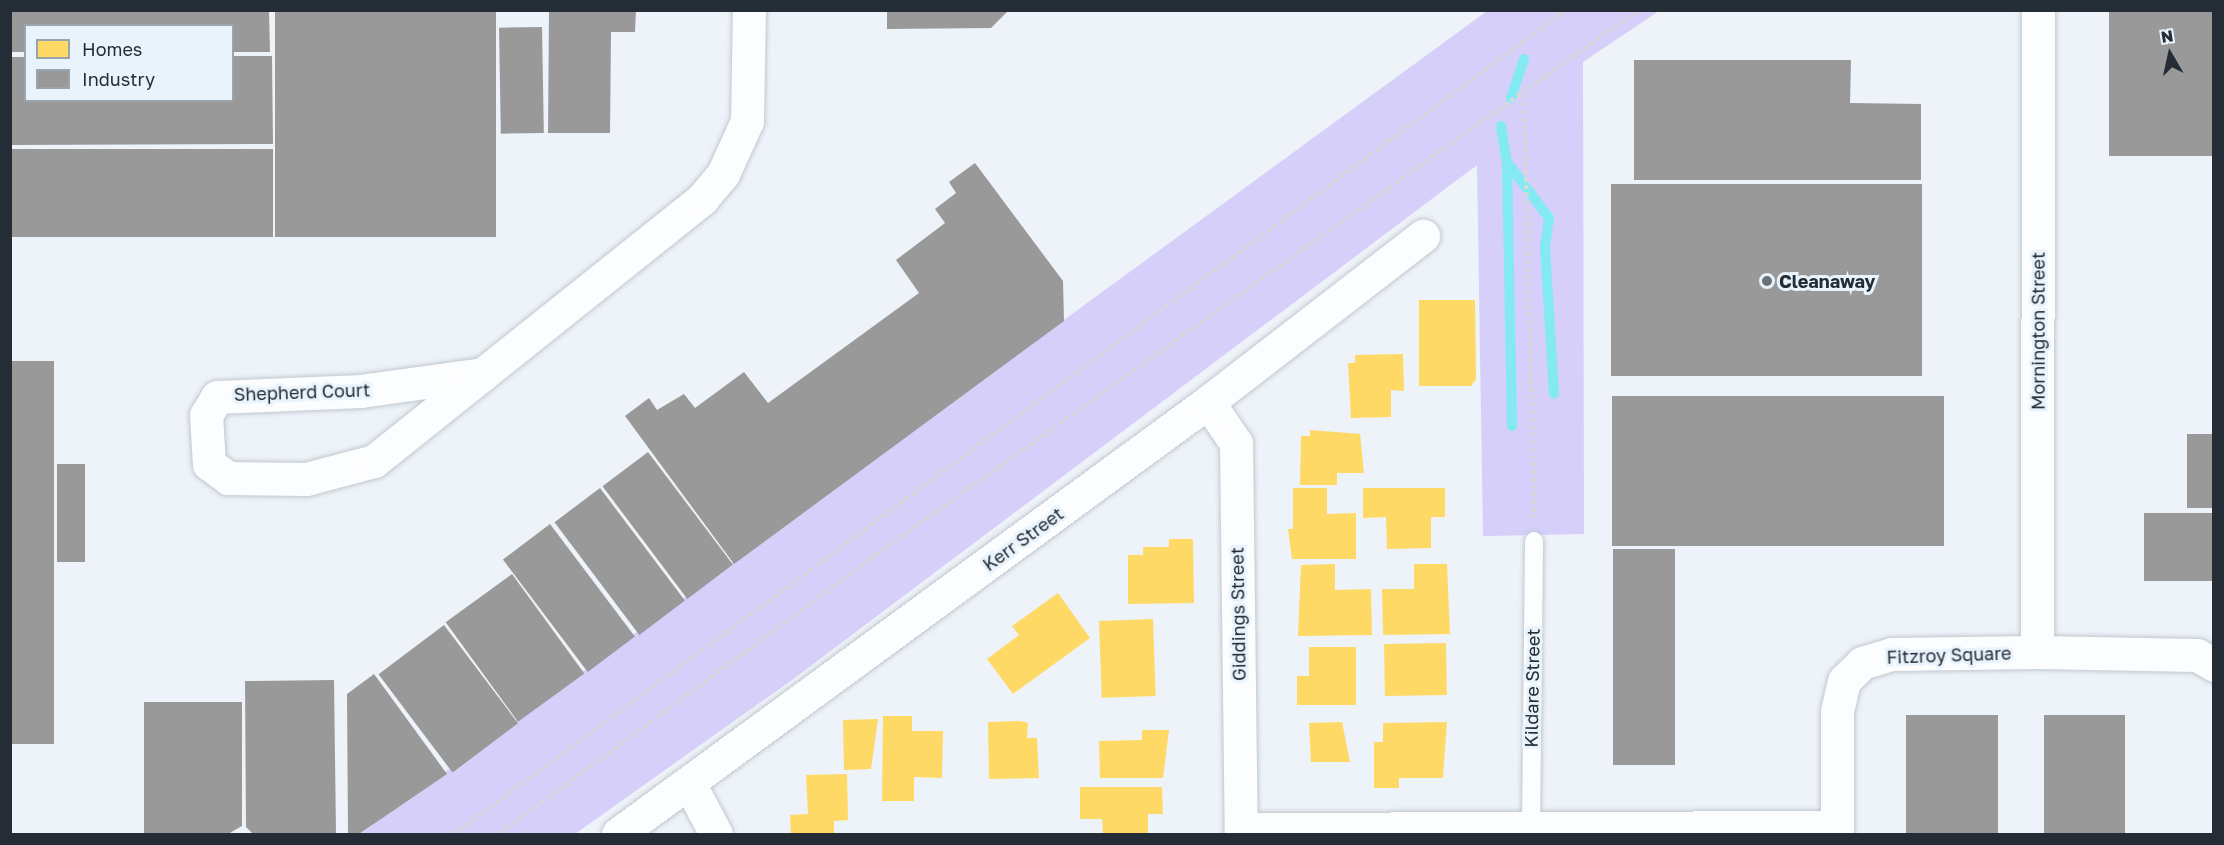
<!DOCTYPE html>
<style>
body{margin:0}
#map{position:relative;width:2224px;height:845px;overflow:hidden;background:#edf3f8;font-family:"Golos Text",sans-serif}
div>[style]{position:absolute}
.green>*{inset:0;background:#d5cffa}
.homes>*{inset:0;background:#ffd966;transform-origin:0 0}
.industry>*{inset:0;background:#999;transform-origin:0 0}
.stream>*{height:10px;margin:-5px;padding:0 5px;transform-origin:5px;border-radius:5px;background:#83eaf3}
.path>*{height:4px;margin-top:-2px;transform-origin:0;background:repeating-linear-gradient(90deg,#d6d8d9 0 4.5px,transparent 0 7.5px)}
.roads{filter:drop-shadow(0 0 2px #c1c8cf) drop-shadow(0 0 2px #c1c8cf)}
.lane>*{height:18px;margin:-9px;padding:0 9px;transform-origin:9px;border-radius:9px;background:#fcfdfe}
.street>*{height:33px;margin:-16.5px;padding:0 16.5px;transform-origin:16.5px;border-radius:16.5px;background:#fcfdfe}
.dots>*{width:16px;height:16px;translate:-50% -50%;box-sizing:border-box;border:3px solid #e9f3fc;border-radius:50%}
span{translate:-50% -50%;white-space:nowrap;text-align:center;line-height:1.15;-webkit-text-stroke:6px #e9f3fc;paint-order:stroke}
.poi-label{font-size:18px;color:#242d35;font-weight:700}
.left{translate:0 -50%;text-align:left}
.street-label{font-size:18px;color:#242d35}
.frame{position:absolute;inset:0;border:12px solid #242d35;pointer-events:none}
.legend{position:absolute;left:24px;top:24px;width:210px;height:78px;box-sizing:border-box;background:#e9f3fc;border:2px solid #9aa4ac;margin:0;padding:8px 10px;list-style:none;font-size:18px;color:#242d35}
.legend li{display:flex;align-items:center;gap:12px;height:30px}
.legend b{width:30px;border:2px solid #9aa4ac}
.north{position:absolute;left:2140px;top:24px;width:60px;height:60px;-webkit-text-stroke:4px #e9f3fc;paint-order:stroke;rotate:351deg;font-size:16px;font-weight:700;line-height:24px;text-align:center;color:#242d35}
.north::after{content:'';display:block;margin:auto;width:21px;height:27px;background:#242d35;clip-path:polygon(50% 0,100% 100%,50% 72%,0 100%)}
</style>
<div id="map">
<div class="green">
<i style="clip-path:polygon(1487px 11px,1659px 11px,1583px 62px,1584px 534px,1483px 536px,1477px 165px,792px 680px,575px 834px,360px 834px)"></i>
</div>
<div class="homes">
<i style="clip-path:polygon(1419px 300px,1475px 300px,1476px 379px,1471px 386px,1419px 386px)"></i>
<i style="clip-path:polygon(1403px 354px,1404px 391px,1391px 390px,1391px 417px,1351px 418px,1348px 363px,1355px 363px,1355px 355px)"></i>
<i style="clip-path:polygon(1310px 430px,1360px 434px,1364px 473px,1337px 473px,1337px 485px,1300px 485px,1301px 436px,1310px 436px)"></i>
<i style="clip-path:polygon(1293px 488px,1327px 488px,1327px 514px,1356px 513px,1356px 559px,1292px 559px,1288px 529px,1293px 529px)"></i>
<i style="clip-path:polygon(1363px 488px,1445px 488px,1445px 517px,1431px 517px,1431px 548px,1387px 549px,1386px 517px,1363px 518px)"></i>
<i style="clip-path:polygon(1169px 539px,1193px 539px,1194px 603px,1128px 604px,1128px 555px,1143px 555px,1143px 547px,1169px 547px)"></i>
<i style="clip-path:polygon(1335px 564px,1335px 590px,1371px 589px,1372px 635px,1298px 636px,1301px 565px)"></i>
<i style="clip-path:polygon(1414px 564px,1447px 564px,1450px 634px,1383px 635px,1382px 589px,1414px 589px)"></i>
<i style="clip-path:polygon(1058px 593px,1090px 638px,1013px 694px,987px 659px,1019px 635px,1012px 626px)"></i>
<i style="left:1153px;top:619px;width:77px;height:54px;rotate:88deg"></i>
<i style="left:1446px;top:643px;width:52px;height:62px;rotate:89deg"></i>
<i style="clip-path:polygon(1309px 647px,1356px 647px,1356px 705px,1297px 705px,1297px 676px,1309px 676px)"></i>
<i style="clip-path:polygon(883px 716px,912px 716px,912px 731px,943px 731px,942px 778px,914px 777px,914px 801px,882px 801px)"></i>
<i style="clip-path:polygon(878px 719px,871px 769px,844px 770px,843px 720px)"></i>
<i style="clip-path:polygon(1020px 721px,1028px 723px,1027px 738px,1037px 738px,1039px 778px,989px 779px,988px 722px)"></i>
<i style="clip-path:polygon(1342px 722px,1350px 762px,1311px 762px,1309px 723px)"></i>
<i style="clip-path:polygon(1447px 722px,1443px 778px,1399px 778px,1399px 788px,1374px 788px,1374px 742px,1383px 742px,1383px 723px)"></i>
<i style="clip-path:polygon(1142px 730px,1169px 730px,1163px 778px,1100px 778px,1099px 741px,1142px 740px)"></i>
<i style="clip-path:polygon(847px 774px,848px 820px,834px 821px,834px 834px,791px 834px,790px 815px,808px 814px,806px 775px)"></i>
<i style="clip-path:polygon(1080px 787px,1162px 787px,1163px 814px,1148px 814px,1148px 834px,1103px 834px,1102px 819px,1080px 819px)"></i>
</div>
<div class="industry">
<i style="clip-path:polygon(10px 10px,269px 10px,270px 52px,232px 52px,232px 26px,26px 26px,26px 52px,10px 52px)"></i>
<i style="left:275px;top:10px;width:221px;height:227px"></i>
<i style="clip-path:polygon(549px 10px,636px 10px,635px 32px,611px 32px,610px 133px,548px 133px)"></i>
<i style="clip-path:polygon(887px 10px,1007px 10px,1007px 12px,991px 28px,887px 29px)"></i>
<i style="left:2109px;top:10px;width:105px;height:146px"></i>
<i style="left:542px;top:27px;width:106px;height:43px;rotate:89deg"></i>
<i style="clip-path:polygon(232px 56px,272px 56px,273px 144px,10px 145px,10px 57px,26px 57px,26px 100px,232px 100px)"></i>
<i style="clip-path:polygon(1634px 60px,1851px 60px,1850px 103px,1921px 104px,1921px 180px,1634px 180px)"></i>
<i style="left:10px;top:149px;width:263px;height:88px"></i>
<i style="clip-path:polygon(975px 163px,1063px 281px,1064px 321px,734px 564px,625px 416px,649px 398px,657px 410px,684px 394px,695px 408px,744px 372px,768px 403px,919px 293px,896px 260px,945px 223px,935px 209px,956px 193px,949px 182px)"></i>
<i style="left:1922px;top:184px;width:192px;height:311px;rotate:90deg"></i>
<i style="left:10px;top:361px;width:44px;height:383px"></i>
<i style="left:1612px;top:396px;width:332px;height:150px"></i>
<i style="left:2187px;top:434px;width:27px;height:74px"></i>
<i style="left:648px;top:452px;width:141px;height:57px;rotate:53deg"></i>
<i style="left:57px;top:464px;width:28px;height:98px"></i>
<i style="left:600px;top:488px;width:141px;height:57px;rotate:53deg"></i>
<i style="left:2214px;top:513px;width:68px;height:70px;rotate:90deg"></i>
<i style="left:550px;top:524px;width:141px;height:59px;rotate:53deg"></i>
<i style="left:1613px;top:549px;width:62px;height:216px"></i>
<i style="left:512px;top:574px;width:123px;height:82px;rotate:54deg"></i>
<i style="left:444px;top:625px;width:123px;height:82px;rotate:53deg"></i>
<i style="clip-path:polygon(374px 674px,447px 774px,359px 834px,348px 834px,347px 694px)"></i>
<i style="clip-path:polygon(334px 680px,336px 834px,253px 834px,246px 827px,245px 681px)"></i>
<i style="clip-path:polygon(144px 702px,242px 702px,242px 826px,228px 834px,144px 834px)"></i>
<i style="left:1998px;top:715px;width:118px;height:92px;rotate:90deg"></i>
<i style="left:2044px;top:715px;width:81px;height:118px"></i>
</div>
<div class="stream">
<i style="left:1511px;top:98px;width:41px;rotate:-71.6deg"></i>
<i style="left:1501px;top:126px;width:36px;rotate:81deg"></i>
<i style="left:1507px;top:162px;width:70px;rotate:53.1deg"></i>
<i style="left:1549px;top:218px;width:29px;rotate:98deg"></i>
<i style="left:1545px;top:247px;width:147px;rotate:86.5deg"></i>
<i style="left:1507px;top:162px;width:264px;rotate:88.9deg"></i>
</div>
<div class="path">
<i style="left:1524px;top:95px;width:422px;rotate:88.6deg"></i>
<i style="left:454px;top:834px;width:1384px;rotate:-36.54deg"></i>
<i style="left:499px;top:834px;width:462px;rotate:-36.5deg"></i>
<i style="left:870px;top:559px;width:944px;rotate:-35.56deg"></i>
</div>
<div class="roads">
<div class="lane">
<i style="left:1531px;top:830px;width:289px;rotate:-89.4deg"></i>
</div>
<div class="street">
<i style="left:483px;top:374px;width:123px;rotate:172.1deg"></i>
<i style="left:361px;top:391px;width:144px;rotate:177.6deg"></i>
<i style="left:217px;top:397px;width:21px;rotate:121deg"></i>
<i style="left:206px;top:415px;width:49px;rotate:86.5deg"></i>
<i style="left:209px;top:464px;width:24px;rotate:36deg"></i>
<i style="left:228px;top:478px;width:78px;rotate:0.7deg"></i>
<i style="left:306px;top:479px;width:70px;rotate:-14.8deg"></i>
<i style="left:374px;top:461px;width:420px;rotate:-38.6deg"></i>
<i style="left:702px;top:199px;width:33px;rotate:-50deg"></i>
<i style="left:723px;top:174px;width:58px;rotate:-65.6deg"></i>
<i style="left:747px;top:121px;width:111px;rotate:-89deg"></i>
<i style="left:1208px;top:402px;width:50px;rotate:55.7deg"></i>
<i style="left:1236px;top:443px;width:391px;rotate:89.3deg"></i>
<i style="left:2037px;top:652px;width:642px;rotate:-89.91deg"></i>
<i style="left:690px;top:785px;width:55px;rotate:62deg"></i>
<i style="left:1241px;top:829px;width:596px;rotate:-0.19deg"></i>
<i style="left:618px;top:834px;width:731px;rotate:-36.21deg"></i>
<i style="left:1208px;top:402px;width:272px;rotate:-37.7deg"></i>
<i style="left:1837px;top:834px;width:123px;rotate:-90deg"></i>
<i style="left:1837px;top:711px;width:31px;rotate:-77deg"></i>
<i style="left:1844px;top:681px;width:25px;rotate:-45deg"></i>
<i style="left:1862px;top:663px;width:31px;rotate:-17deg"></i>
<i style="left:1892px;top:654px;width:145px;rotate:-0.8deg"></i>
<i style="left:2037px;top:652px;width:160px;rotate:1.1deg"></i>
<i style="left:2197px;top:655px;width:20px;rotate:30deg"></i>
</div>
</div>
<div class="dots">
<i style="left:1767px;top:281px;background:#6a7279"></i>
</div>
<div class="poi-label">
<span class="left" style="left:1779px;top:281px">Cleanaway</span>
</div>
<div class="street-label">
<span style="left:2038px;top:331px;rotate:-90deg">Mornington Street</span>
<span style="left:302px;top:392px;rotate:-2deg">Shepherd Court</span>
<span style="left:1023px;top:539px;rotate:-36deg">Kerr Street</span>
<span style="left:1238px;top:614px;rotate:-91deg">Giddings Street</span>
<span style="left:1949px;top:655px;rotate:-2deg">Fitzroy Square</span>
<span style="left:1532px;top:688px;rotate:-89deg">Kildare Street</span>
</div>
<div class="frame"></div>
<ul class="legend">
<li><b style="height:16px;background:#ffd966"></b>Homes</li>
<li><b style="height:16px;background:#999"></b>Industry</li>
</ul>
<div class="north">N</div>
</div>
